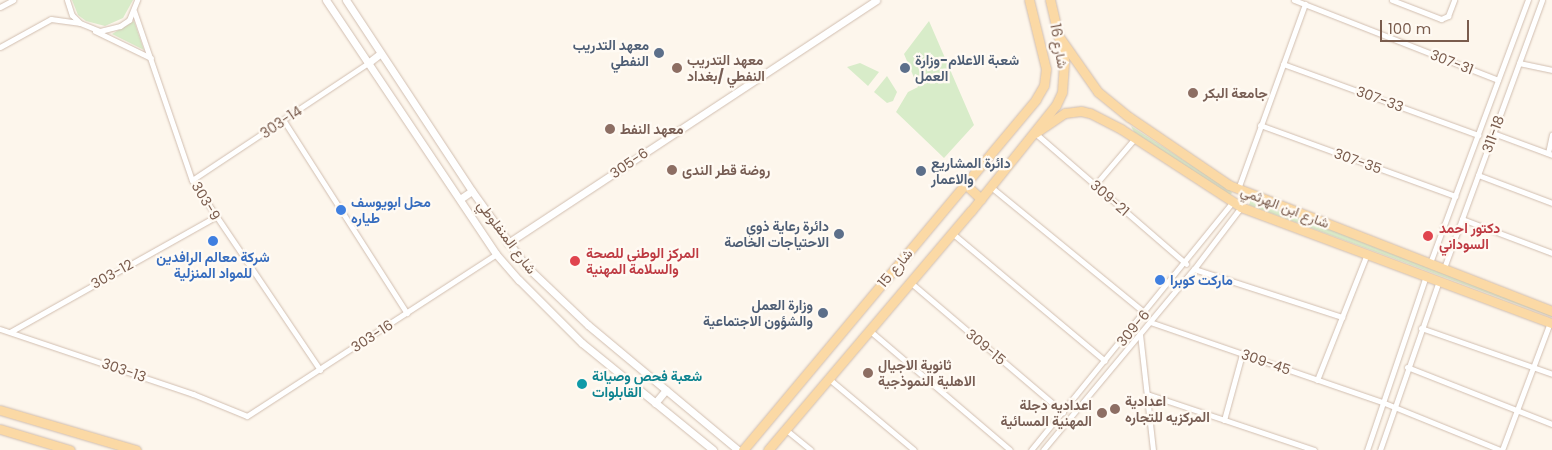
<!DOCTYPE html>
<meta charset="utf-8">
<style>
body{margin:0}
#map{position:relative;width:1552px;height:450px;overflow:hidden;background:#fdf6ec;font-family:Poppins,Vazirmatn,sans-serif}
div>[style]{position:absolute}
.green>*{inset:0;background:#d8ecc9}
.roads{filter:drop-shadow(0 0 1px #d1beb0) drop-shadow(0 0 1px #d1beb0)}
.minor>*{height:5px;margin:-2.5px;padding:0 2.5px;transform-origin:2.5px;border-radius:2.5px;background:#fff}
.tertiary>*{height:7px;margin:-3.5px;padding:0 3.5px;transform-origin:3.5px;border-radius:3.5px;background:#fff}
.primary>*{height:9px;margin:-4.5px;padding:0 4.5px;transform-origin:4.5px;border-radius:4.5px;background:#fbd9a5}
.dots>*{width:14px;height:14px;translate:-50% -50%;box-sizing:border-box;border:2px solid #fffaf3;border-radius:50%}
span{translate:-50% -50%;white-space:nowrap;text-align:center;line-height:1.15;-webkit-text-stroke:4.5px #fffaf3;paint-order:stroke}
.service-label{font-size:14px;color:#4e5e75;font-weight:700}
.right{translate:-100% -50%;text-align:right}
.left{translate:0 -50%;text-align:left}
.street-label{font-size:14px;color:#7a5c4d}
.education-label{font-size:14px;color:#785e54;font-weight:700}
.shop-label{font-size:14px;color:#366cbe;font-weight:700}
.health-label{font-size:14px;color:#be3a42;font-weight:700}
.culture-label{font-size:14px;color:#0d838f;font-weight:700}
.scale{position:absolute;left:1380px;top:20px;width:89px;height:22px;box-sizing:border-box;border:2px solid #7a5c4d;border-top:0;padding-left:6px;font-size:15px;line-height:18px;white-space:nowrap;color:#7a5c4d;-webkit-text-stroke:4px #fffaf3;paint-order:stroke}
</style>
<div id="map">
<div class="green">
<i style="clip-path:polygon(72px 0,133px 0,123px 18px,105px 26px,86px 21px,78px 15px)"></i>
<i style="clip-path:polygon(134px 21px,144px 50px,112px 34px)"></i>
<i style="clip-path:polygon(929px 21px,974px 125px,944px 158px,896px 112px,908px 92px,918px 87px,904px 54px)"></i>
<i style="clip-path:polygon(860px 63px,879px 72px,868px 86px,847px 67px)"></i>
<i style="clip-path:polygon(887px 76px,897px 92px,893px 101px,887px 103px,874px 92px)"></i>
<i style="clip-path:polygon(1131px 126px,1231px 191px,1232px 193px,1229px 196px,1134px 132px)"></i>
<i style="clip-path:polygon(1251px 199px,1552px 315px,1552px 317px,1249px 205px)"></i>
</div>
<div class="roads">
<div class="minor">
<i style="left:67px;top:0;width:16px;rotate:72deg"></i>
<i style="left:72px;top:15px;width:11px;rotate:45deg"></i>
<i style="left:80px;top:23px;width:22px;rotate:22deg"></i>
<i style="left:100px;top:31px;width:21px;rotate:-14deg"></i>
<i style="left:120px;top:26px;width:11px;rotate:-34deg"></i>
<i style="left:129px;top:20px;width:22px;rotate:-68deg"></i>
<i style="left:1294px;top:0;width:219px;rotate:21.4deg"></i>
<i style="left:1392px;top:0;width:53px;rotate:21.2deg"></i>
<i style="left:1441px;top:19px;width:8px;rotate:-23deg"></i>
<i style="left:1448px;top:16px;width:17px;rotate:-69deg"></i>
<i style="left:0;top:7px;width:15px;rotate:-28deg"></i>
<i style="left:134px;top:11px;width:179px;rotate:71.1deg"></i>
<i style="left:192px;top:180px;width:229px;rotate:56deg"></i>
<i style="left:95px;top:31px;width:62px;rotate:25.7deg"></i>
<i style="left:0;top:47px;width:58px;rotate:-28.8deg"></i>
<i style="left:51px;top:19px;width:28px;rotate:8deg"></i>
<i style="left:1519px;top:63px;width:34px;rotate:12deg"></i>
<i style="left:1283px;top:64px;width:208px;rotate:20deg"></i>
<i style="left:284px;top:121px;width:228px;rotate:57.4deg"></i>
<i style="left:1260px;top:125px;width:208px;rotate:20deg"></i>
<i style="left:1035px;top:133px;width:200px;rotate:40.9deg"></i>
<i style="left:1493px;top:133px;width:63px;rotate:20.4deg"></i>
<i style="left:1548px;top:153px;width:19px;rotate:-78deg"></i>
<i style="left:1478px;top:175px;width:79px;rotate:20.7deg"></i>
<i style="left:192px;top:180px;width:211px;rotate:-33.6deg"></i>
<i style="left:1095px;top:185px;width:62px;rotate:-49.6deg"></i>
<i style="left:991px;top:187px;width:199px;rotate:39.3deg"></i>
<i style="left:1238px;top:189px;width:197px;rotate:-70.1deg"></i>
<i style="left:1462px;top:219px;width:96px;rotate:20.7deg"></i>
<i style="left:952px;top:233px;width:199px;rotate:39.9deg"></i>
<i style="left:1430px;top:263px;width:281px;rotate:-69.6deg"></i>
<i style="left:1444px;top:268px;width:285px;rotate:-69.9deg"></i>
<i style="left:1194px;top:269px;width:156px;rotate:18deg"></i>
<i style="left:910px;top:282px;width:201px;rotate:40.4deg"></i>
<i style="left:1150px;top:322px;width:245px;rotate:19deg"></i>
<i style="left:1382px;top:402px;width:127px;rotate:22.1deg"></i>
<i style="left:1421px;top:328px;width:139px;rotate:19.3deg"></i>
<i style="left:0;top:329px;width:204px;rotate:18.6deg"></i>
<i style="left:193px;top:394px;width:58px;rotate:22.2deg"></i>
<i style="left:247px;top:416px;width:297px;rotate:-33deg"></i>
<i style="left:869px;top:330px;width:185px;rotate:40.4deg"></i>
<i style="left:10px;top:332px;width:235px;rotate:-29.3deg"></i>
<i style="left:1140px;top:334px;width:117px;rotate:83.6deg"></i>
<i style="left:1407px;top:367px;width:156px;rotate:21.5deg"></i>
<i style="left:828px;top:378px;width:112px;rotate:39.9deg"></i>
<i style="left:1317px;top:380px;width:136px;rotate:-68.4deg"></i>
<i style="left:1147px;top:394px;width:176px;rotate:18.5deg"></i>
<i style="left:1224px;top:420px;width:68px;rotate:-74.7deg"></i>
<i style="left:785px;top:429px;width:33px;rotate:39deg"></i>
<i style="left:1031px;top:450px;width:318px;rotate:-50.9deg"></i>
<i style="left:1043px;top:450px;width:236px;rotate:-50.2deg"></i>
<i style="left:1194px;top:269px;width:78px;rotate:-52.8deg"></i>
<i style="left:1367px;top:450px;width:184px;rotate:-71.3deg"></i>
<i style="left:1380px;top:450px;width:179px;rotate:-70.8deg"></i>
<i style="left:1502px;top:450px;width:137px;rotate:-69.4deg"></i>
</div>
<div class="tertiary">
<i style="left:326px;top:0;width:306px;rotate:56.2deg"></i>
<i style="left:496px;top:254px;width:35px;rotate:49deg"></i>
<i style="left:519px;top:280px;width:89px;rotate:45deg"></i>
<i style="left:582px;top:343px;width:169px;rotate:39.2deg"></i>
<i style="left:346px;top:0;width:229px;rotate:56.6deg"></i>
<i style="left:472px;top:191px;width:91px;rotate:54.4deg"></i>
<i style="left:525px;top:265px;width:87px;rotate:43.6deg"></i>
<i style="left:588px;top:325px;width:195px;rotate:39.8deg"></i>
<i style="left:368px;top:63px;width:16px;rotate:-38deg"></i>
<i style="left:460px;top:199px;width:14px;rotate:-34deg"></i>
<i style="left:508px;top:243px;width:441px;rotate:-33.4deg"></i>
<i style="left:655px;top:403px;width:17px;rotate:-50deg"></i>
</div>
<div class="primary">
<i style="left:1060px;top:38px;width:66px;rotate:54.9deg"></i>
<i style="left:1098px;top:92px;width:40px;rotate:39deg"></i>
<i style="left:1129px;top:117px;width:121px;rotate:34.2deg"></i>
<i style="left:1229px;top:185px;width:347px;rotate:21.3deg"></i>
<i style="left:1035px;top:133px;width:36px;rotate:-34deg"></i>
<i style="left:1065px;top:113px;width:16px;rotate:-7deg"></i>
<i style="left:1081px;top:111px;width:9px;rotate:13deg"></i>
<i style="left:1090px;top:113px;width:35px;rotate:27deg"></i>
<i style="left:1121px;top:129px;width:143px;rotate:33deg"></i>
<i style="left:1241px;top:207px;width:332px;rotate:20.5deg"></i>
<i style="left:965px;top:184px;width:22px;rotate:43deg"></i>
<i style="left:0;top:410px;width:142px;rotate:16.4deg"></i>
<i style="left:0;top:429px;width:73px;rotate:16.7deg"></i>
<i style="left:743px;top:450px;width:457px;rotate:-50.1deg"></i>
<i style="left:1036px;top:99px;width:16px;rotate:-60deg"></i>
<i style="left:1044px;top:85px;width:16px;rotate:-83deg"></i>
<i style="left:1046px;top:69px;width:71px;rotate:-103.8deg"></i>
<i style="left:768px;top:450px;width:314px;rotate:-49.7deg"></i>
<i style="left:971px;top:211px;width:136px;rotate:-51.3deg"></i>
<i style="left:1056px;top:105px;width:14px;rotate:-65deg"></i>
<i style="left:1062px;top:92px;width:32px;rotate:-86deg"></i>
<i style="left:1064px;top:60px;width:62px;rotate:-103.1deg"></i>
</div>
</div>
<div class="dots">
<i style="left:659px;top:53px;background:#5c6f8a"></i>
<i style="left:677px;top:68px;background:#8d6e63"></i>
<i style="left:905px;top:68px;background:#5c6f8a"></i>
<i style="left:1193px;top:93px;background:#8d6e63"></i>
<i style="left:610px;top:129px;background:#8d6e63"></i>
<i style="left:672px;top:170px;background:#8d6e63"></i>
<i style="left:921px;top:171px;background:#5c6f8a"></i>
<i style="left:341px;top:210px;background:#3f7fe0"></i>
<i style="left:839px;top:234px;background:#5c6f8a"></i>
<i style="left:1428px;top:236px;background:#e0444e"></i>
<i style="left:213px;top:241px;background:#3f7fe0"></i>
<i style="left:575px;top:261px;background:#e0444e"></i>
<i style="left:1160px;top:280px;background:#3f7fe0"></i>
<i style="left:823px;top:313px;background:#5c6f8a"></i>
<i style="left:868px;top:373px;background:#8d6e63"></i>
<i style="left:582px;top:384px;background:#0f9aa8"></i>
<i style="left:1115px;top:409px;background:#8d6e63"></i>
<i style="left:1102px;top:413px;background:#8d6e63"></i>
</div>
<div class="service-label">
<span class="right" style="left:649px;top:53px">معهد التدريب<br>النفطي</span>
<span class="left" style="left:915px;top:68px">شعبة الاعلام-وزارة<br>العمل</span>
<span class="left" style="left:931px;top:171px">دائرة المشاريع<br>والاعمار</span>
<span class="right" style="left:829px;top:234px">دائرة رعاية ذوي<br>الاحتياجات الخاصة</span>
<span class="right" style="left:813px;top:313px">وزارة العمل<br>والشؤون الاجتماعية</span>
</div>
<div class="street-label">
<span style="left:1059px;top:46px;rotate:80deg">شارع 16</span>
<span style="left:1452px;top:62px;rotate:21deg">307-31</span>
<span style="left:1380px;top:99px;rotate:20deg">307-33</span>
<span style="left:281px;top:122px;rotate:-34deg">303-14</span>
<span style="left:1493px;top:134px;rotate:-70deg">311-18</span>
<span style="left:1358px;top:161px;rotate:20deg">307-35</span>
<span style="left:629px;top:163px;rotate:-34deg">305-6</span>
<span style="left:1110px;top:198px;rotate:41deg">309-21</span>
<span style="left:206px;top:201px;rotate:59deg">303-9</span>
<span style="left:1285px;top:207px;rotate:21deg">شارع ابن الهرثمي</span>
<span style="left:507px;top:237px;rotate:53deg">شارع المنفلوطي</span>
<span style="left:895px;top:268px;rotate:-50deg">شارع 15</span>
<span style="left:112px;top:274px;rotate:-29deg">303-12</span>
<span style="left:1133px;top:328px;rotate:-50deg">309-6</span>
<span style="left:372px;top:336px;rotate:-33deg">303-16</span>
<span style="left:986px;top:347px;rotate:40deg">309-15</span>
<span style="left:1266px;top:362px;rotate:19deg">309-45</span>
<span style="left:124px;top:370px;rotate:19deg">303-13</span>
</div>
<div class="education-label">
<span class="left" style="left:687px;top:68px">معهد التدريب<br>النفطي /بغداد</span>
<span class="left" style="left:1203px;top:93px">جامعة البكر</span>
<span class="left" style="left:620px;top:129px">معهد النفط</span>
<span class="left" style="left:682px;top:170px">روضة قطر الندى</span>
<span class="left" style="left:878px;top:373px">ثانوية الاجيال<br>الاهلية النموذجية</span>
<span class="left" style="left:1125px;top:409px">اعدادية<br>المركزيه للتجاره</span>
<span class="right" style="left:1092px;top:413px">اعداديه دجلة<br>المهنية المسائية</span>
</div>
<div class="shop-label">
<span class="left" style="left:351px;top:210px">محل ابويوسف<br>طياره</span>
<span style="left:213px;top:265px">شركة معالم الرافدين<br>للمواد المنزلية</span>
<span class="left" style="left:1170px;top:280px">ماركت كوبرا</span>
</div>
<div class="health-label">
<span class="left" style="left:1439px;top:236px">دكتور احمد<br>السوداني</span>
<span class="left" style="left:586px;top:261px">المركز الوطني للصحة<br>والسلامة المهنية</span>
</div>
<div class="culture-label">
<span class="left" style="left:592px;top:384px">شعبة فحص وصيانة<br>القابلوات</span>
</div>
<div class="scale">100 m</div>
</div>
